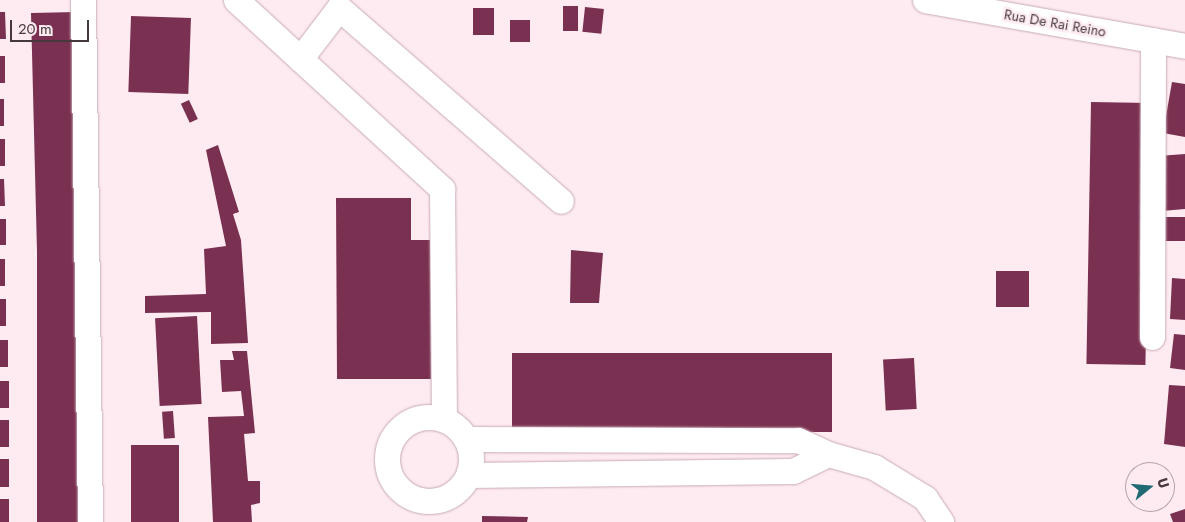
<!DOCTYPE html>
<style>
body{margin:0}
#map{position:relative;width:1185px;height:522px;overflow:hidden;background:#feebf1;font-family:Jost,sans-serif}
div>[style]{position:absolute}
.building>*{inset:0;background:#7a3151;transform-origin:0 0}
.roads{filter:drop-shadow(0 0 1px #c8abb5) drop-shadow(0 0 1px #c8abb5)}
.minor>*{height:25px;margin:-12.5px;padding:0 12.5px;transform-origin:12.5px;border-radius:12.5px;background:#fff}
.minor>.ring{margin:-12.5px;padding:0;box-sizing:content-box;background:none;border:25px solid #fff;border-radius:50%}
span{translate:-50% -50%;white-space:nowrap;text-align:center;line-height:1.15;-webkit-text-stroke:5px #feebf1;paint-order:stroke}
.street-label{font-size:14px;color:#45393d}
.north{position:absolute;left:1125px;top:462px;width:50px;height:50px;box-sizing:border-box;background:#feebf1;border:1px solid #b4a4a9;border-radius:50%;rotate:73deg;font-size:14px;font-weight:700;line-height:20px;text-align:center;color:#45393d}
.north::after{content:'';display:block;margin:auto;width:18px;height:22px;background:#206b73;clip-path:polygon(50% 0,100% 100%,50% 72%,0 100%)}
.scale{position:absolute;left:10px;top:20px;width:79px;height:22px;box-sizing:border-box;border:2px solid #45393d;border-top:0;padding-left:6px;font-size:15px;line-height:18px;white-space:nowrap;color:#45393d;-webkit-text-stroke:4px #feebf1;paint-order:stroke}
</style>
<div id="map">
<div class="building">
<i style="left:563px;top:6px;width:15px;height:25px"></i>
<i style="left:585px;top:7px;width:19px;height:25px;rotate:6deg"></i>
<i style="left:473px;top:8px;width:21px;height:27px"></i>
<i style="clip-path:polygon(0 12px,5px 12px,6px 39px,0 39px)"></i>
<i style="clip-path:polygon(76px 12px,82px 522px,37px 522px,37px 252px,31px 13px)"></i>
<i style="left:131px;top:16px;width:60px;height:76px;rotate:2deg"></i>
<i style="left:510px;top:20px;width:20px;height:22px"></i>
<i style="left:0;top:56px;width:5px;height:27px"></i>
<i style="clip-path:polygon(1172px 82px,1185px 84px,1185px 137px,1163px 133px)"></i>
<i style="left:0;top:99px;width:4px;height:27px"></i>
<i style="left:189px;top:100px;width:21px;height:9px;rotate:65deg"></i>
<i style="left:1091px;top:102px;width:59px;height:262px;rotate:1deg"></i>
<i style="left:0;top:139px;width:5px;height:27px"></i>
<i style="clip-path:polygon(218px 145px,239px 212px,233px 214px,241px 240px,248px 343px,211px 344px,211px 312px,145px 313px,145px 296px,206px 294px,204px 249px,226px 246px,206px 150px)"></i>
<i style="clip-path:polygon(1185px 154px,1185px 209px,1162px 211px,1158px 156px)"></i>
<i style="clip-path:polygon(0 179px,4px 179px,5px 206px,0 206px)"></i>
<i style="clip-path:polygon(336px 198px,411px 198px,411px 240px,430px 240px,431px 379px,337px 379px)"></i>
<i style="left:1185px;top:217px;width:24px;height:28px;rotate:90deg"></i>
<i style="left:0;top:219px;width:6px;height:26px"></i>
<i style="clip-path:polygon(571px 250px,603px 253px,599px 303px,570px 303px)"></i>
<i style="left:0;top:259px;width:5px;height:27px"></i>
<i style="left:996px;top:271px;width:33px;height:36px"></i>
<i style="clip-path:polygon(1172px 278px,1185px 279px,1185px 320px,1170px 319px)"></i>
<i style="left:0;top:299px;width:6px;height:27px"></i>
<i style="left:197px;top:316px;width:88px;height:42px;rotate:87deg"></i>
<i style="clip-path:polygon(1174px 334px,1185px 335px,1185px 370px,1170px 368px)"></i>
<i style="left:0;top:340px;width:8px;height:27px"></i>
<i style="clip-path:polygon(232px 351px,247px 351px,255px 433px,244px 434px,248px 481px,260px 481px,260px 503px,251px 505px,252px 522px,213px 522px,208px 417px,244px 416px,241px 391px,222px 392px,220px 360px,234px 360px)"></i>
<i style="left:512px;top:353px;width:320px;height:79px"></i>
<i style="left:914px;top:358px;width:51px;height:31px;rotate:87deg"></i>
<i style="left:0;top:381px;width:9px;height:27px"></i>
<i style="clip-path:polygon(1169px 385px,1185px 386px,1185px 447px,1164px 444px)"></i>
<i style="left:173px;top:411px;width:27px;height:11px;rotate:86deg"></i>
<i style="left:0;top:420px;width:9px;height:27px"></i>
<i style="left:131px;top:445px;width:48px;height:77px"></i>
<i style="left:0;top:459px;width:9px;height:28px"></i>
<i style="left:0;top:499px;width:9px;height:23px"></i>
<i style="clip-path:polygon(1185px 509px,1185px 522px,1173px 522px,1170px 514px)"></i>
<i style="clip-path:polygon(482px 516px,528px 517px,527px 522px,482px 522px)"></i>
</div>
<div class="roads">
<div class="minor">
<i style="left:83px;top:0;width:522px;rotate:89.23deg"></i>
<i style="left:236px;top:0;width:280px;rotate:42.5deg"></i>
<i style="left:442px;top:189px;width:230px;rotate:89.5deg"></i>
<i style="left:925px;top:0;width:264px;rotate:10deg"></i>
<i style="left:300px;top:59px;width:64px;rotate:-52.6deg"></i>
<i style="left:339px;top:8px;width:294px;rotate:41deg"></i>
<i style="left:1152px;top:337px;width:297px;rotate:-89.8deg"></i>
<i class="ring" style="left:387px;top:417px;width:59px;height:59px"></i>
<i style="left:467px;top:439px;width:331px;rotate:0.2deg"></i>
<i style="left:798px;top:440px;width:33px;rotate:25deg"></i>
<i style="left:828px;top:454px;width:39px;rotate:154deg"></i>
<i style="left:793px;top:471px;width:324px;rotate:179.3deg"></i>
<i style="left:828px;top:454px;width:48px;rotate:15.8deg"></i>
<i style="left:874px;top:467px;width:60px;rotate:31.3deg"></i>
<i style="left:925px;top:498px;width:29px;rotate:56deg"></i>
</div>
</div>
<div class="street-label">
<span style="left:1055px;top:23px;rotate:10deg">Rua De Rai Reino</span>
</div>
<div class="north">U</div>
<div class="scale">20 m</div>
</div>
